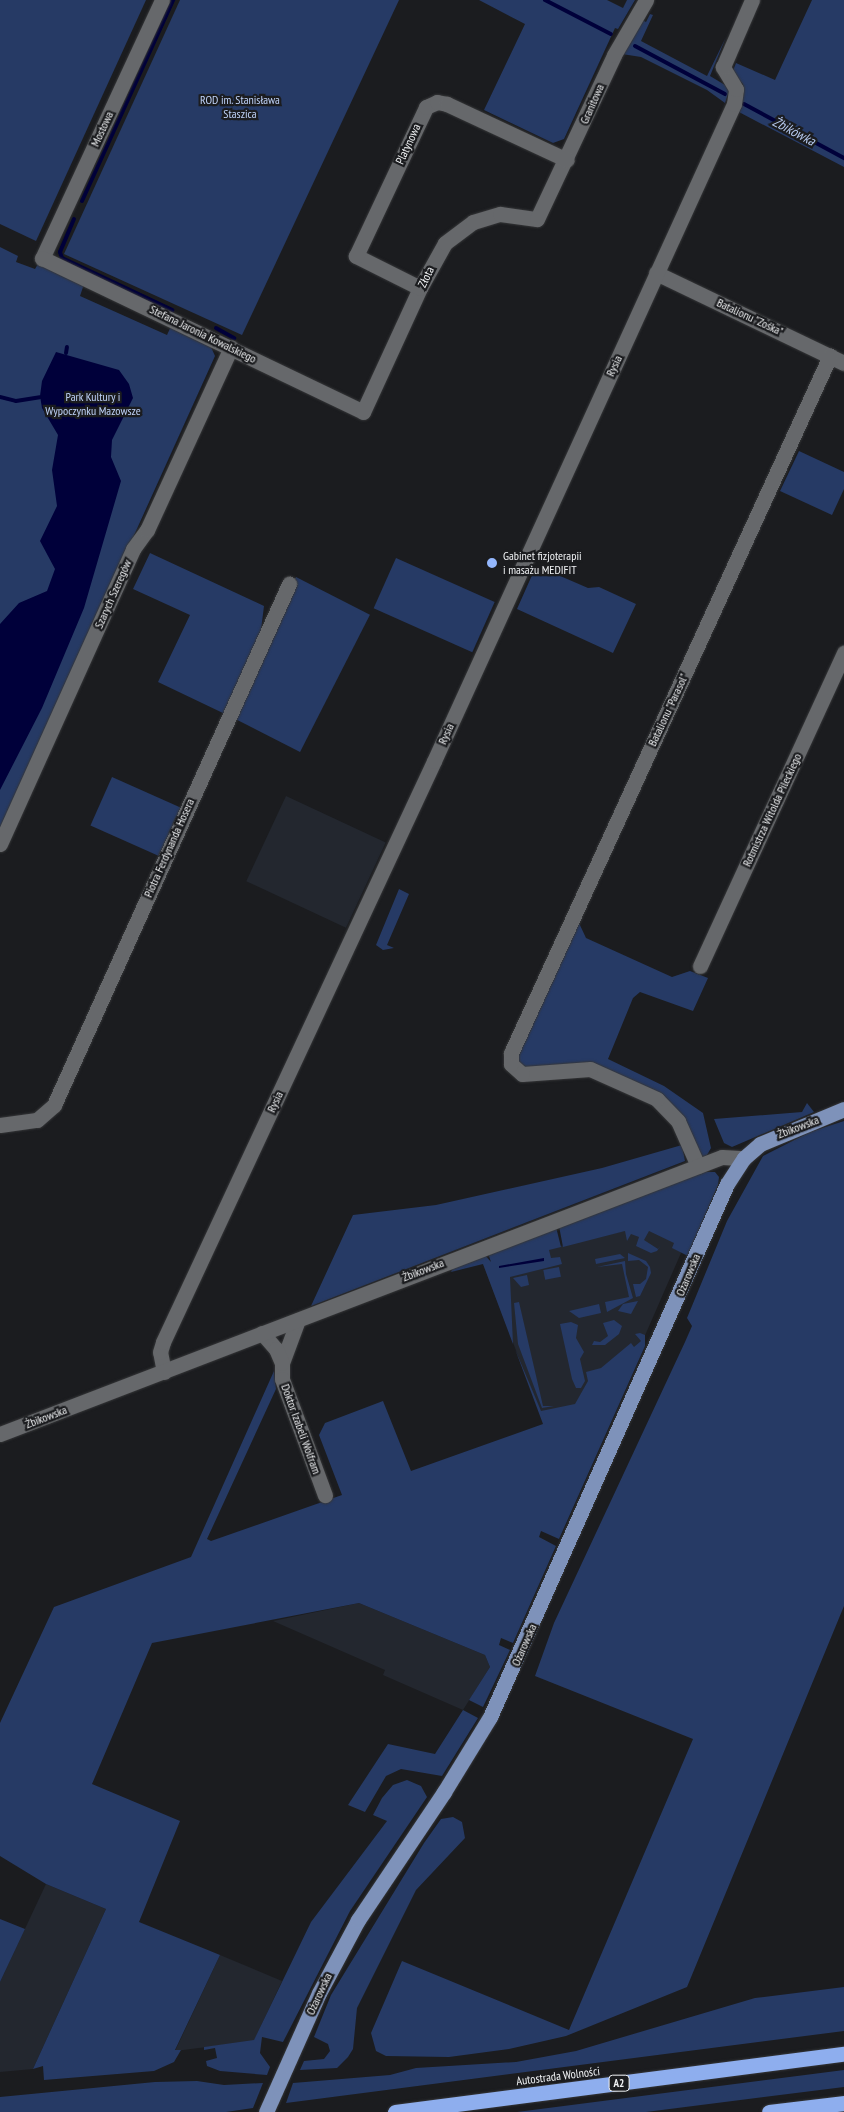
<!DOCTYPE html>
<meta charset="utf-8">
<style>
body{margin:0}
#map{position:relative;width:844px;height:2112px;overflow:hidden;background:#1b1c1f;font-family:"PT Sans Narrow",sans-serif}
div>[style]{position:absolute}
.built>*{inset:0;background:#23272f;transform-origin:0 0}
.green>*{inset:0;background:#263a65;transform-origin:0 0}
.water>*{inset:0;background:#00003a}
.stream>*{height:4px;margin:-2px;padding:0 2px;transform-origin:2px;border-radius:2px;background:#00003a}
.roads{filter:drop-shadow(0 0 1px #353638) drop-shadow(0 0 1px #353638)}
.minor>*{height:15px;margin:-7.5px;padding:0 7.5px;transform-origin:7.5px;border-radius:7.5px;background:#66686b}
.major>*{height:15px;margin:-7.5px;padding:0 7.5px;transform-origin:7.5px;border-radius:7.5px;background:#7e92ba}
.highway>*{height:15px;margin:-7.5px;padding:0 7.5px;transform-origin:7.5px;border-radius:7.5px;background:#8eaeee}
.dots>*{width:14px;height:14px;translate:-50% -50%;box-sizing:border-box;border:2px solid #1b1c1f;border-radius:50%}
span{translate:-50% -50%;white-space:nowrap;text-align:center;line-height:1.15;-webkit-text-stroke:4.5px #1b1c1f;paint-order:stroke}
.shield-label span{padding:1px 4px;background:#1b1c1f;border:1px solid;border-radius:4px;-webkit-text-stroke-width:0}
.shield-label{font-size:11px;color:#f0f2f4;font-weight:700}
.park-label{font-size:12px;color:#bfd2f8}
.street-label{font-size:12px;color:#f0f2f4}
.poi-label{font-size:12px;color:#f0f2f4}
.left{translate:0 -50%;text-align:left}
.water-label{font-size:14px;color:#b6c9ee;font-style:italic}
</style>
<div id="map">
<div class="built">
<i style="left:286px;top:796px;width:110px;height:94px;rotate:25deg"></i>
<i style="clip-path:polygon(641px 1227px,671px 1232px,681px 1253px,643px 1340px,569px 1414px,544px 1424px,483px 1264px)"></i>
<i style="clip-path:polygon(359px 1603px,485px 1655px,490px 1667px,463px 1710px,383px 1675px,385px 1670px,273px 1621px)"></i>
<i style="clip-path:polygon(46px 1884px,106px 1909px,33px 2069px,0 2072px,0 1982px)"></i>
<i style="clip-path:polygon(220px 1955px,282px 1981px,254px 2041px,175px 2051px)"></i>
</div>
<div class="green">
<i style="clip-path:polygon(0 0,146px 0,36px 241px,0 224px)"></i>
<i style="clip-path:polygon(180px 0,399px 0,242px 335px,64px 254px)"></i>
<i style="clip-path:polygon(479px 0,607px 0,623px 8px,627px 0,635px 0,618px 29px,615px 28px,564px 139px,553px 143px,484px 110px,525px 24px)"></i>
<i style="clip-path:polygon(812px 0,844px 0,844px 167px,737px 111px,744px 94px,743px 84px,732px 73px,736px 63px,775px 80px)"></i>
<i style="clip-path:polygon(650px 14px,653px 15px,641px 41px,707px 76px,726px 37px,710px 76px,730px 88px,725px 103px,707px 90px,641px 57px,622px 54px,642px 20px,646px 22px)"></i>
<i style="clip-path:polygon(0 247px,18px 256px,16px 262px,35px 269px,38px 264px,84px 284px,80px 296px,167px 335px,172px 324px,211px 347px,215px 356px,0 832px)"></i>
<i style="clip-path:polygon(799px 451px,844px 472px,844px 489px,832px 515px,780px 491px)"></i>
<i style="clip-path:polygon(150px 553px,264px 606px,261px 630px,225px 714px,158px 682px,190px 615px,133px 589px)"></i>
<i style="left:396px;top:558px;width:108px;height:55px;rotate:24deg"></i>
<i style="clip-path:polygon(544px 569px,588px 588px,599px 587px,636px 604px,613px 653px,517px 609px,533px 573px)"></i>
<i style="left:296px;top:577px;width:83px;height:154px;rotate:27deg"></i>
<i style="left:112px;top:777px;width:78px;height:53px;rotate:24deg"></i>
<i style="clip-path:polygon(399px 889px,409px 894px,387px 945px,394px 948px,383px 950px,376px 945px)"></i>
<i style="clip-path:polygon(574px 921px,579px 923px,586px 938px,672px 977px,690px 971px,708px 978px,693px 1011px,640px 992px,633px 998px,608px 1059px,664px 1086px,703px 1113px,711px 1148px,707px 1155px,702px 1157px,679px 1115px,594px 1065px,531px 1070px,518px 1063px,517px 1045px)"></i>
<i style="clip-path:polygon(807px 1103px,814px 1112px,732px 1147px,724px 1143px,714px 1119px,802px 1112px)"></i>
<i style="clip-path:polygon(844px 1121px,844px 1606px,687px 1987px,566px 2036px,509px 2049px,449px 2057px,386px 2056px,376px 2051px,371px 2033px,402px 1961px,569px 2030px,693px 1739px,535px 1676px,554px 1623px,685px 1342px,692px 1326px,687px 1318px,727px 1221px,763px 1156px,810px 1132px)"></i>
<i style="clip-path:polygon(682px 1145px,685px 1161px,311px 1306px,353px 1215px,436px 1205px,602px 1168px)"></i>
<i style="clip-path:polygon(702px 1172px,715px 1172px,719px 1177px,718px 1185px,688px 1256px,672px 1248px,674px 1243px,649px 1231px,644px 1240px,658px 1249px,661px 1245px,657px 1251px,651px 1253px,636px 1246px,639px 1237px,631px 1234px,627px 1241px,625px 1231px,563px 1247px,559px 1226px)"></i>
<i style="clip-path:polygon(556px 1227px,561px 1247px,549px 1250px,551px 1258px,560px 1257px,562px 1264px,510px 1277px,513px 1344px,483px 1264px,451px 1272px,454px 1266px,484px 1254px,491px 1262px,488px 1253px)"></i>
<i style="clip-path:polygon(628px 1253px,646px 1261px,650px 1267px,651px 1273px,640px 1296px,636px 1297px,633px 1284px,640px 1284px,646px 1279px,648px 1267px,639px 1260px,628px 1261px)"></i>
<i style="clip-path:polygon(620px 1254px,625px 1258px,596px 1264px,595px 1259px)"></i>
<i style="clip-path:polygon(625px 1261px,626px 1274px,633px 1298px,607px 1312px,605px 1302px,629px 1297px,622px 1264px,597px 1267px)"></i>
<i style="left:559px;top:1267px;width:10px;height:16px;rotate:79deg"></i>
<i style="clip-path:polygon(527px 1275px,529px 1285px,521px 1287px,513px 1278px)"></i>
<i style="clip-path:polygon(638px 1301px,631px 1314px,618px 1311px,623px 1304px)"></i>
<i style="clip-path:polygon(519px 1302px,543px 1406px,554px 1406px,542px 1408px,518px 1344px,514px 1303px)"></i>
<i style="clip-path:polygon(599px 1304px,601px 1313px,579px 1318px,569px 1311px)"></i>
<i style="clip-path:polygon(614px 1320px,622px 1326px,619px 1334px,605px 1345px,592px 1345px,594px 1341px,600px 1342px,608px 1336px,603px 1323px)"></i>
<i style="clip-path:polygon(571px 1322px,578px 1325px,576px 1338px,584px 1352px,580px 1359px,585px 1381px,581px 1388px,576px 1388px,572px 1379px,560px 1324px)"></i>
<i style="clip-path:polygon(640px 1333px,645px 1335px,645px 1346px,559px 1539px,541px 1531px,539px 1537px,556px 1546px,513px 1643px,501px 1638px,499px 1645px,510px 1650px,483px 1707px,469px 1700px,490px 1667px,485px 1655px,359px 1603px,152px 1643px,92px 1784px,180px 1821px,139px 1922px,220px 1955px,175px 2050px,181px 2050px,174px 2062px,154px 2071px,44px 2080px,43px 2066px,33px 2069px,106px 1909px,46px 1884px,0 1856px,0 1723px,54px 1607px,191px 1557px,274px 1371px,276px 1389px,207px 1539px,211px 1541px,342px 1495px,319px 1435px,325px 1423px,383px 1401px,411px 1471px,543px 1424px,515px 1349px,541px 1411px,575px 1404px,588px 1381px,586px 1372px,601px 1368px,631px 1343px,634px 1347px,641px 1341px,635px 1334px)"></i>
<i style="clip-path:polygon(463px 1710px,478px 1718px,442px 1776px,401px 1769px,386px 1776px,365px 1812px,348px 1805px,388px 1744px,435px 1754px)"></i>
<i style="clip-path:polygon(407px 1780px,421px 1786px,427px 1797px,350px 1911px,283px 2042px,262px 2037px,260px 2053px,270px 2067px,267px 2075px,220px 2071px,207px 2066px,206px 2061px,217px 2058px,215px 2048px,204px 2050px,204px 2047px,254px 2040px,311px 1922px,387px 1821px,373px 1815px,382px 1798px,393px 1785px)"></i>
<i style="clip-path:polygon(453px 1817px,462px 1822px,465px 1838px,416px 1890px,357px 2008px,353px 2049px,348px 2057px,337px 2068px,300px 2070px,304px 2061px,324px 2059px,330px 2051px,328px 2044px,314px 2037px,331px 1995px,424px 1843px,441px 1819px)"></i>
<i style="clip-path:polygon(0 1919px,25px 1929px,0 1982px)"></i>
<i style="clip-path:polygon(844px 1987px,844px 2031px,286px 2103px,293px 2083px,390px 2075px,416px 2068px,516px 2062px,576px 2051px,755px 1998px)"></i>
<i style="clip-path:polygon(844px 2070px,844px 2087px,646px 2112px,517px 2112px)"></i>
<i style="clip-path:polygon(197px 2081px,224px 2085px,263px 2083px,253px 2108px,226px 2112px,0 2112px,0 2097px,155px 2082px)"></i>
</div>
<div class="water">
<i style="clip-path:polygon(56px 352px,119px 370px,129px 384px,133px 398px,112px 440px,111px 457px,121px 481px,84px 608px,42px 708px,0 790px,0 624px,19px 603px,47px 591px,55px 569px,40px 541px,57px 506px,52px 470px,58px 435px,42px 408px,40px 396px,42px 381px)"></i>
<i style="clip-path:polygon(544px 1258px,544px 1261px,499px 1268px,499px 1266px)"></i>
</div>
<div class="stream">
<i style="left:545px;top:0;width:74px;rotate:27.3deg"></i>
<i style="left:635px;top:46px;width:102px;rotate:28.1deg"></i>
<i style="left:744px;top:104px;width:114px;rotate:28.4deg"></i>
<i style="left:82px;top:201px;width:221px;rotate:-65.6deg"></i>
<i style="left:74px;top:219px;width:36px;rotate:113deg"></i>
<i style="left:60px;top:252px;width:6px;rotate:72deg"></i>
<i style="left:62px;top:258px;width:122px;rotate:25.3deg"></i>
<i style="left:216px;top:328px;width:21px;rotate:29deg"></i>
<i style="left:66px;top:353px;width:6px;rotate:-81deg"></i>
<i style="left:0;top:397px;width:16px;rotate:14deg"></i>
<i style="left:16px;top:401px;width:24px;rotate:-9deg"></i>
</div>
<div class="roads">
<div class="minor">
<i style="left:162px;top:0;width:285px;rotate:114.9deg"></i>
<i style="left:42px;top:258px;width:356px;rotate:25.6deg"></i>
<i style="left:363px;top:412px;width:136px;rotate:-65.3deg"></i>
<i style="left:420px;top:288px;width:51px;rotate:-60.9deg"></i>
<i style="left:445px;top:243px;width:35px;rotate:-37deg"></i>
<i style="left:473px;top:222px;width:28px;rotate:-17deg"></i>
<i style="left:500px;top:214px;width:37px;rotate:8deg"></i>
<i style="left:537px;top:219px;width:181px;rotate:-64.8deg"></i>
<i style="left:614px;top:55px;width:64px;rotate:-59.8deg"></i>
<i style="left:656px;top:273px;width:208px;rotate:25.6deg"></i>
<i style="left:420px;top:288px;width:72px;rotate:-153.4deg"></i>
<i style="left:356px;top:256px;width:165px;rotate:-64.8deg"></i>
<i style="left:426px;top:107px;width:12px;rotate:-24deg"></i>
<i style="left:437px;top:102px;width:10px;rotate:11deg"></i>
<i style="left:447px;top:104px;width:132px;rotate:25deg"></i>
<i style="left:0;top:844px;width:324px;rotate:-65.7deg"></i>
<i style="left:133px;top:549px;width:24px;rotate:-54deg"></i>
<i style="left:147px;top:530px;width:201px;rotate:-65.3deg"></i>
<i style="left:700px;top:966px;width:345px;rotate:-65.3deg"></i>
<i style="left:0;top:1125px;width:37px;rotate:-8deg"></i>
<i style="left:37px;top:1120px;width:23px;rotate:-41deg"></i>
<i style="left:54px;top:1105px;width:572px;rotate:-65.72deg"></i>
<i style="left:698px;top:1166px;width:49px;rotate:-114deg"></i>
<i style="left:678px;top:1121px;width:30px;rotate:-134deg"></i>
<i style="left:657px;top:1099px;width:73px;rotate:-155.9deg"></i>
<i style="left:590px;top:1069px;width:68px;rotate:175.8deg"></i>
<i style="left:522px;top:1074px;width:15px;rotate:-138deg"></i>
<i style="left:511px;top:1064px;width:11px;rotate:-90deg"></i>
<i style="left:511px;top:1053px;width:767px;rotate:-65.41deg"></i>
<i style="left:298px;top:1320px;width:46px;rotate:110.4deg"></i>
<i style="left:282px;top:1363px;width:16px;rotate:90deg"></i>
<i style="left:282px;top:1379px;width:124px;rotate:69.7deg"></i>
<i style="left:262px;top:1333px;width:21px;rotate:49deg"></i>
<i style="left:276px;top:1349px;width:15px;rotate:67deg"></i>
<i style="left:164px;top:1372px;width:20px;rotate:-101deg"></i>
<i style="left:160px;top:1352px;width:10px;rotate:-73deg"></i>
<i style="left:163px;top:1342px;width:641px;rotate:-64.99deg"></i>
<i style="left:434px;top:761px;width:722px;rotate:-65.46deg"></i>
<i style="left:734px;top:104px;width:15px;rotate:-82deg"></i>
<i style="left:736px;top:89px;width:26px;rotate:-121deg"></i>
<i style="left:723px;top:67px;width:73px;rotate:-66.6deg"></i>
<i style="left:0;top:1434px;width:773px;rotate:-20.99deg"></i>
<i style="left:722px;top:1157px;width:22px;rotate:3deg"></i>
</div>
<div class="major">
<i style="left:266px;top:2112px;width:130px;rotate:-66deg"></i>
<i style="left:319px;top:1993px;width:83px;rotate:-61.9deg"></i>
<i style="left:358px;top:1920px;width:154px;rotate:-56.1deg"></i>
<i style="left:444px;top:1792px;width:88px;rotate:-58.5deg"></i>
<i style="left:490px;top:1717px;width:583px;rotate:-66.03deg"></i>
<i style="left:727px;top:1184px;width:31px;rotate:-57deg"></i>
<i style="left:744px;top:1158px;width:21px;rotate:-41deg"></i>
<i style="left:760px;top:1144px;width:91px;rotate:-22.6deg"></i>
</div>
<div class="highway">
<i style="left:395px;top:2112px;width:453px;rotate:-7.4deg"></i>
<i style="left:769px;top:2112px;width:76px;rotate:-6.8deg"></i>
</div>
</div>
<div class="dots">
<i style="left:492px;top:563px;background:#94b7fd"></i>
</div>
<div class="shield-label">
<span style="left:619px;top:2083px">A2</span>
</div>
<div class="park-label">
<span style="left:240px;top:107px">ROD im. Stanisława<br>Staszica</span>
<span style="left:93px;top:404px">Park Kultury i<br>Wypoczynku Mazowsze</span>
</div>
<div class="street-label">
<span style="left:592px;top:104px;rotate:-66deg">Granitowa</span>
<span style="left:102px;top:129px;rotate:-65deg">Mostowa</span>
<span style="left:408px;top:144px;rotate:-65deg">Platynowa</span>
<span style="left:426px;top:277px;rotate:-64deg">Złota</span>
<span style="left:750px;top:317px;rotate:25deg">Batalionu "Zośka"</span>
<span style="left:203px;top:334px;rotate:26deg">Stefana Jaronia Kowalskiego</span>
<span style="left:614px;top:366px;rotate:-65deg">Rysia</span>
<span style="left:113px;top:594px;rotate:-66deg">Szarych Szeregów</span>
<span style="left:668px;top:710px;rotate:-65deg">Batalionu "Parasol"</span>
<span style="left:446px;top:734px;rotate:-66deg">Rysia</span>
<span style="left:772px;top:810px;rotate:-65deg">Rotmistrza Witolda Pileckiego</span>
<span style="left:169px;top:848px;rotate:-66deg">Piotra Ferdynanda Hosera</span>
<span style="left:275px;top:1102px;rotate:-65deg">Rysia</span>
<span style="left:798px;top:1127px;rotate:-21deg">Żbikowska</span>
<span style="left:423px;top:1270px;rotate:-21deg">Żbikowska</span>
<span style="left:688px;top:1275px;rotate:-67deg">Ożarowska</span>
<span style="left:46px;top:1417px;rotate:-21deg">Żbikowska</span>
<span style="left:301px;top:1429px;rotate:70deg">Doktor Izabeli Wolfram</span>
<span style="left:524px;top:1645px;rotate:-66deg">Ożarowska</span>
<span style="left:319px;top:1994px;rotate:-65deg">Ożarowska</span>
<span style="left:558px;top:2076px;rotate:-7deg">Autostrada Wolności</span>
</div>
<div class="poi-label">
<span class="left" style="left:503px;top:563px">Gabinet fizjoterapii<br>i masażu MEDIFIT</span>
</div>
<div class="water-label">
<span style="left:794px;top:131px;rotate:28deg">Żbikówka</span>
</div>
</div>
